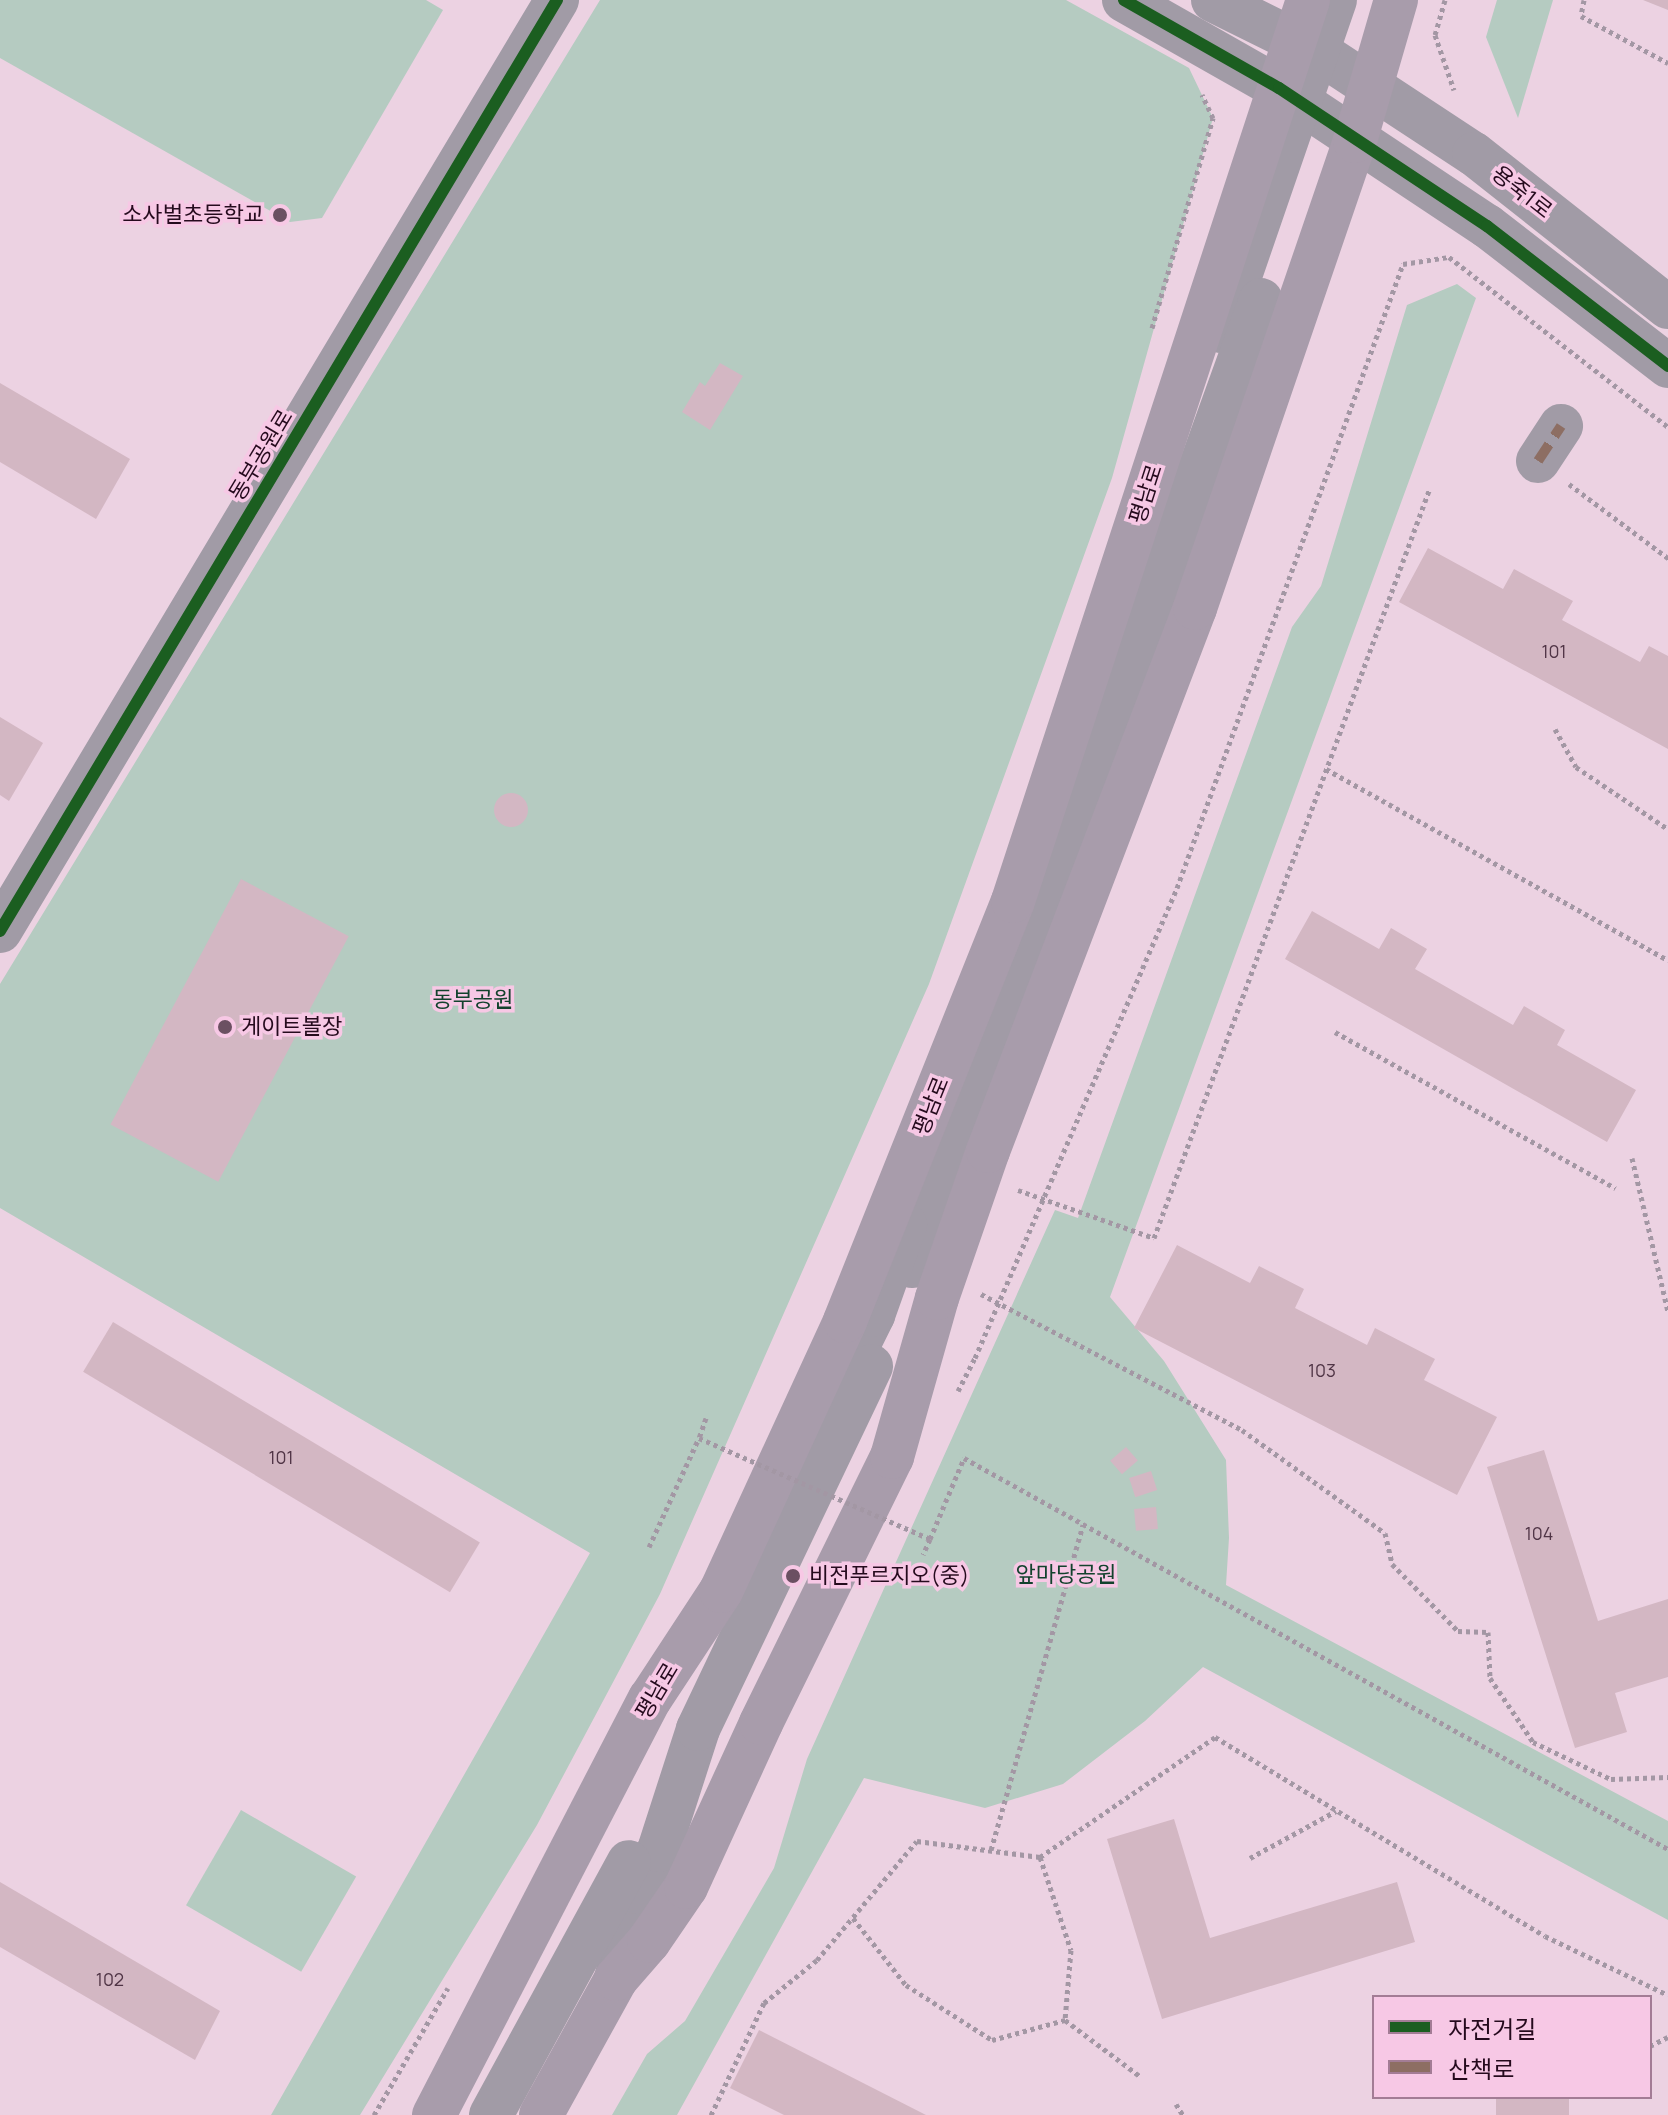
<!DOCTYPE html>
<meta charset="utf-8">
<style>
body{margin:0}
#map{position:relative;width:1668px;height:2115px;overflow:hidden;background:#ecd2e2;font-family:Manrope,"Noto Sans KR",sans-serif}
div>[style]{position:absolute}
.green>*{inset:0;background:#b5cbc1;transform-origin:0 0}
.building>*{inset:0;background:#d3b7c3;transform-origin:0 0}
.round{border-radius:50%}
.path>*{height:5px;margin-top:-2.5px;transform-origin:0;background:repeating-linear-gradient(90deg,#a397a4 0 4px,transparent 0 8px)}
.minor>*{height:44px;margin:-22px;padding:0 22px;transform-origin:22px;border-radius:22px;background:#a19ba6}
.major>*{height:44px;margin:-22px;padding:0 22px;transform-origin:22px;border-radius:22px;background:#a89cab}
.path-bridge>*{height:5px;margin-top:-2.5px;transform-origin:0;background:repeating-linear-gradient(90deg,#a397a4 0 4px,transparent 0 8px)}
.quiet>*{height:10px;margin-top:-5px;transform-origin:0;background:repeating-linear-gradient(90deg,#8d6e63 0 20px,transparent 0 30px)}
.cycleway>*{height:12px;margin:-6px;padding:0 6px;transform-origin:6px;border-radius:6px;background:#1b5e20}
.dots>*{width:22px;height:22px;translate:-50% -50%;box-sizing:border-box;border:4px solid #f7c8e5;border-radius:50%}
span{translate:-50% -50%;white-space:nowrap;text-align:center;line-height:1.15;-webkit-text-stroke:7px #f7c8e5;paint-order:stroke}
.number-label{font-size:18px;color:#503546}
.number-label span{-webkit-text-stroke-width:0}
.street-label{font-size:22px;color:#250a1d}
.poi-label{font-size:22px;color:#250a1d}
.right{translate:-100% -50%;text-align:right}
.left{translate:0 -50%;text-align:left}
.park-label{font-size:22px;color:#12422d}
.legend{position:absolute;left:1372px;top:1995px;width:280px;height:104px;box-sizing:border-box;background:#f7c8e5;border:2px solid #a37c95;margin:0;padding:10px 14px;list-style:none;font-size:24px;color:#250a1d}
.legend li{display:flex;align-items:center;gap:16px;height:40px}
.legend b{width:40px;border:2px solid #a37c95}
</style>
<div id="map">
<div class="green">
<i style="clip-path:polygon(0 0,426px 0,443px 10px,322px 218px,290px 222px,0 58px)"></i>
<i style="clip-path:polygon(600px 0,1066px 0,1189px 68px,1213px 118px,1112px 478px,929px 984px,660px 1594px,537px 1825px,360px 2115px,271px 2115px,590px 1553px,0 1208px,0 984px)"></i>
<i style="clip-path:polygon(1497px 0,1553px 0,1518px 118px,1486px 37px)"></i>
<i style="clip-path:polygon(1457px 284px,1476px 298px,1110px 1297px,1164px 1361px,1226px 1460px,1229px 1538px,1226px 1585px,1668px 1821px,1668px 1920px,1203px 1667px,1145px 1721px,1063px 1784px,985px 1808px,864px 1778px,677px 2115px,612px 2115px,647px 2054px,685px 2021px,774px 1868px,807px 1759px,1055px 1210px,1078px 1218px,1292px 627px,1321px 586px,1407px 305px)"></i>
<i style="left:241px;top:1810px;width:133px;height:110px;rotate:30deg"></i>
</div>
<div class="building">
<i style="clip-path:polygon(1643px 0,1668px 0,1668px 10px)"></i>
<i style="clip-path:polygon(720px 363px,743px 376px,710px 430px,682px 412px,700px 382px,705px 386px)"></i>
<i style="clip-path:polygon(0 383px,130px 459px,96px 519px,0 462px)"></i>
<i style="clip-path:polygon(1428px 548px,1503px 589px,1514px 569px,1573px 601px,1562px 620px,1640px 662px,1649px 646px,1668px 656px,1668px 749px,1399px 602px)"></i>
<i style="clip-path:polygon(0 717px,43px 743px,9px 801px,0 795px)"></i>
<i class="round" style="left:494px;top:793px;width:34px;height:34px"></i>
<i style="left:241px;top:879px;width:122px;height:278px;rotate:28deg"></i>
<i style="clip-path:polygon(1312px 911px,1379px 949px,1391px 928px,1427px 949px,1415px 969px,1513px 1025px,1524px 1006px,1565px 1030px,1557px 1045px,1636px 1090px,1607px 1142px,1285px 959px)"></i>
<i style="clip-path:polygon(1177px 1245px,1250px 1283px,1259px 1266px,1304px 1289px,1295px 1308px,1367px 1345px,1375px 1328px,1435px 1359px,1424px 1380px,1497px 1417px,1457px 1495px,1134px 1328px)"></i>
<i style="left:113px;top:1322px;width:428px;height:58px;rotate:31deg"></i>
<i style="left:1126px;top:1447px;width:18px;height:21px;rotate:49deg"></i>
<i style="clip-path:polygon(1544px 1450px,1598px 1621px,1668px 1599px,1668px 1677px,1615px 1693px,1627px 1732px,1575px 1748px,1487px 1467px)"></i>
<i style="left:1151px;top:1471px;width:20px;height:23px;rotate:72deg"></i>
<i style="left:1156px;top:1507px;width:22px;height:22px;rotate:85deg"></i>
<i style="clip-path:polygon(1174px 1819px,1210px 1938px,1397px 1882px,1415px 1942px,1162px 2019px,1107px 1839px)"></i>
<i style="clip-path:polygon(0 1882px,220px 2011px,195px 2060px,0 1947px)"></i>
<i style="clip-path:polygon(759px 2030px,926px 2115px,784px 2115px,730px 2088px)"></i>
<i style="left:1496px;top:2097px;width:73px;height:19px"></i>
</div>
<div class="path">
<i style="left:1445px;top:0;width:36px;rotate:106deg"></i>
<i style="left:1435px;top:35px;width:58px;rotate:70.9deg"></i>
<i style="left:1584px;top:0;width:16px;rotate:101deg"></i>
<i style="left:1581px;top:16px;width:99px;rotate:28.4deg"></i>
<i style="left:1152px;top:328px;width:219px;rotate:-73.8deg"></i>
<i style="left:1213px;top:118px;width:26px;rotate:-115deg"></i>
<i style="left:1569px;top:484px;width:124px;rotate:36.8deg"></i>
<i style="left:1555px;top:729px;width:43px;rotate:61.1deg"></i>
<i style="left:1576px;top:767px;width:111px;rotate:34deg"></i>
<i style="left:1326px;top:769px;width:392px;rotate:29.2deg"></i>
<i style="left:1335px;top:1032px;width:321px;rotate:29.1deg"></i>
<i style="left:1632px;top:1158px;width:158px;rotate:76.8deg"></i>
<i style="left:1018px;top:1190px;width:144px;rotate:19.4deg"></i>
<i style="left:1154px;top:1238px;width:799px;rotate:-69.8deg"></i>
<i style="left:981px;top:1294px;width:294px;rotate:27.5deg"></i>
<i style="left:1242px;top:1430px;width:176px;rotate:35.8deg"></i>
<i style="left:1385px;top:1533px;width:32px;rotate:77deg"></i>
<i style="left:1392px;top:1564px;width:94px;rotate:45.4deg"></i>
<i style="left:1458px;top:1631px;width:30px;rotate:2deg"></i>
<i style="left:1488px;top:1632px;width:46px;rotate:87.5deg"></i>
<i style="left:1490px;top:1678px;width:77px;rotate:56.1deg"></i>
<i style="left:1533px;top:1742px;width:86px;rotate:25.4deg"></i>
<i style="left:1611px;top:1779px;width:57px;rotate:-2deg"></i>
<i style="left:958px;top:1391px;width:37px;rotate:-63deg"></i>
<i style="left:975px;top:1358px;width:512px;rotate:-66.74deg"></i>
<i style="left:1177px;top:888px;width:664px;rotate:-70.09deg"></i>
<i style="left:1403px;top:264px;width:47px;rotate:-8.7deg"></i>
<i style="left:1449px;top:257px;width:277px;rotate:37.8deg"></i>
<i style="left:930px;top:1539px;width:88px;rotate:-67.2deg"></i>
<i style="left:964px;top:1458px;width:805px;rotate:29.05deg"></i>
<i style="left:649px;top:1547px;width:120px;rotate:-65.4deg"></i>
<i style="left:991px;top:1850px;width:338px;rotate:-74.2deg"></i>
<i style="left:1040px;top:1857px;width:98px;rotate:71.6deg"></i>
<i style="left:1071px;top:1950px;width:70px;rotate:94.9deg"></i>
<i style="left:1065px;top:2020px;width:95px;rotate:36.9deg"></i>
<i style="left:1250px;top:1858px;width:98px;rotate:-28.7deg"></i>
<i style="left:853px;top:1918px;width:85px;rotate:51.7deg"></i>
<i style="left:906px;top:1985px;width:102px;rotate:32.6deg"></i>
<i style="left:992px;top:2040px;width:76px;rotate:-15.3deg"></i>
<i style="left:1650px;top:2046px;width:20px;rotate:-27deg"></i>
<i style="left:1176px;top:2104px;width:13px;rotate:58deg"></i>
<i style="left:374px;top:2115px;width:147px;rotate:-59.8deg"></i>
<i style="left:711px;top:2115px;width:124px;rotate:-64.7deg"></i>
<i style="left:764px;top:2003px;width:68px;rotate:-39.1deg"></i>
<i style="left:817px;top:1960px;width:155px;rotate:-50deg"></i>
<i style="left:917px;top:1841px;width:124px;rotate:7.4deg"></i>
<i style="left:1040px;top:1857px;width:212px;rotate:-34.4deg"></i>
<i style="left:1215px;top:1737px;width:385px;rotate:31.1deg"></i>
<i style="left:1545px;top:1936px;width:136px;rotate:25.6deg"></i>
</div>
<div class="minor">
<i style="left:1124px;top:0;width:178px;rotate:29.6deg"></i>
<i style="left:1279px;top:88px;width:250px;rotate:33.6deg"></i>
<i style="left:1487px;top:226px;width:229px;rotate:37.7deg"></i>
<i style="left:1213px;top:0;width:119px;rotate:26.4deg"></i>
<i style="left:1320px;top:53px;width:184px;rotate:33.3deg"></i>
<i style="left:1474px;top:154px;width:247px;rotate:38.3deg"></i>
<i style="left:1221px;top:331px;width:350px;rotate:-71deg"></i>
<i style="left:1538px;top:461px;width:42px;rotate:-56.7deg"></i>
<i style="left:0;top:931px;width:1085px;rotate:-59.11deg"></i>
<i style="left:912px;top:1266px;width:1027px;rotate:-70.14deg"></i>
<i style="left:836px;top:1390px;width:84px;rotate:-63.7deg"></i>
<i style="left:873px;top:1315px;width:96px;rotate:-70.4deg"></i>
<i style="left:616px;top:1979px;width:90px;rotate:-75.8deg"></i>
<i style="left:638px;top:1892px;width:47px;rotate:-63.4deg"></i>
<i style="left:659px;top:1850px;width:127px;rotate:-72.1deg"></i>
<i style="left:698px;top:1729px;width:402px;rotate:-64.5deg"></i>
<i style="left:491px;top:2115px;width:288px;rotate:-61.4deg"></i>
</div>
<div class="major">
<i style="left:434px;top:2115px;width:469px;rotate:-62.6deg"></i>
<i style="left:650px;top:1699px;width:129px;rotate:-56.7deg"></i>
<i style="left:721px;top:1591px;width:297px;rotate:-65.3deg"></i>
<i style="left:845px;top:1321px;width:452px;rotate:-68.2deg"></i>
<i style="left:1013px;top:901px;width:948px;rotate:-71.87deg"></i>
<i style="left:541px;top:2115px;width:155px;rotate:-61.1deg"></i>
<i style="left:616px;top:1979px;width:50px;rotate:-49deg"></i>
<i style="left:649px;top:1941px;width:65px;rotate:-55.6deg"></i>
<i style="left:686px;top:1887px;width:180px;rotate:-65.4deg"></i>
<i style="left:761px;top:1723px;width:297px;rotate:-63.8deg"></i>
<i style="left:892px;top:1457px;width:165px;rotate:-74.2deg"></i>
<i style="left:937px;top:1298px;width:156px;rotate:-70.9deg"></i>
<i style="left:988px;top:1151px;width:581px;rotate:-69.13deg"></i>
<i style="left:1195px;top:608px;width:494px;rotate:-71.1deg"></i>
<i style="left:1355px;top:141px;width:147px;rotate:-73.8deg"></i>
</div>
<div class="path-bridge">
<i style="left:706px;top:1418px;width:21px;rotate:109deg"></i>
<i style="left:699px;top:1438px;width:252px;rotate:23.6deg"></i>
<i style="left:930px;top:1539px;width:17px;rotate:114deg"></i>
</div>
<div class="quiet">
<i style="left:1538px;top:461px;width:42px;rotate:-56.7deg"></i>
</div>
<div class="cycleway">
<i style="left:1124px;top:0;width:178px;rotate:29.6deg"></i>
<i style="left:1279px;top:88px;width:250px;rotate:33.6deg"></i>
<i style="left:1487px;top:226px;width:229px;rotate:37.7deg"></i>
<i style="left:0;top:931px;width:1085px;rotate:-59.11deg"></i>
</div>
<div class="dots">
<i style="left:280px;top:215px;background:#6b5062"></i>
<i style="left:225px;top:1027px;background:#6b5062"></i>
<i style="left:793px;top:1576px;background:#6b5062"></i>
</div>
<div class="number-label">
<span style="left:1554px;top:651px">101</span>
<span style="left:1322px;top:1370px">103</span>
<span style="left:281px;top:1457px">101</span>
<span style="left:1539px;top:1533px">104</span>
<span style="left:110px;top:1979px">102</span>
</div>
<div class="street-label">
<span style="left:1522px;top:192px;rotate:38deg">용죽1로</span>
<span style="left:261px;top:455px;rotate:-59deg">동부공원로</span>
<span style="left:1146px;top:494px;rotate:-72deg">평남로</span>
<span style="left:931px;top:1106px;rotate:-68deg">평남로</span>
<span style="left:657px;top:1691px;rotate:-59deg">평남로</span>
</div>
<div class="poi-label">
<span class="right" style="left:264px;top:215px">소사벌초등학교</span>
<span class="left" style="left:241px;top:1027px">게이트볼장</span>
<span class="left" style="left:809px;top:1576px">비전푸르지오(중)</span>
</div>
<div class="park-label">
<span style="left:473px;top:1000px">동부공원</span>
<span style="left:1066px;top:1575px">앞마당공원</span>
</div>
<ul class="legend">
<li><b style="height:10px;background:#1b5e20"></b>자전거길</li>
<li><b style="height:10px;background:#8d6e63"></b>산책로</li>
</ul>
</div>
